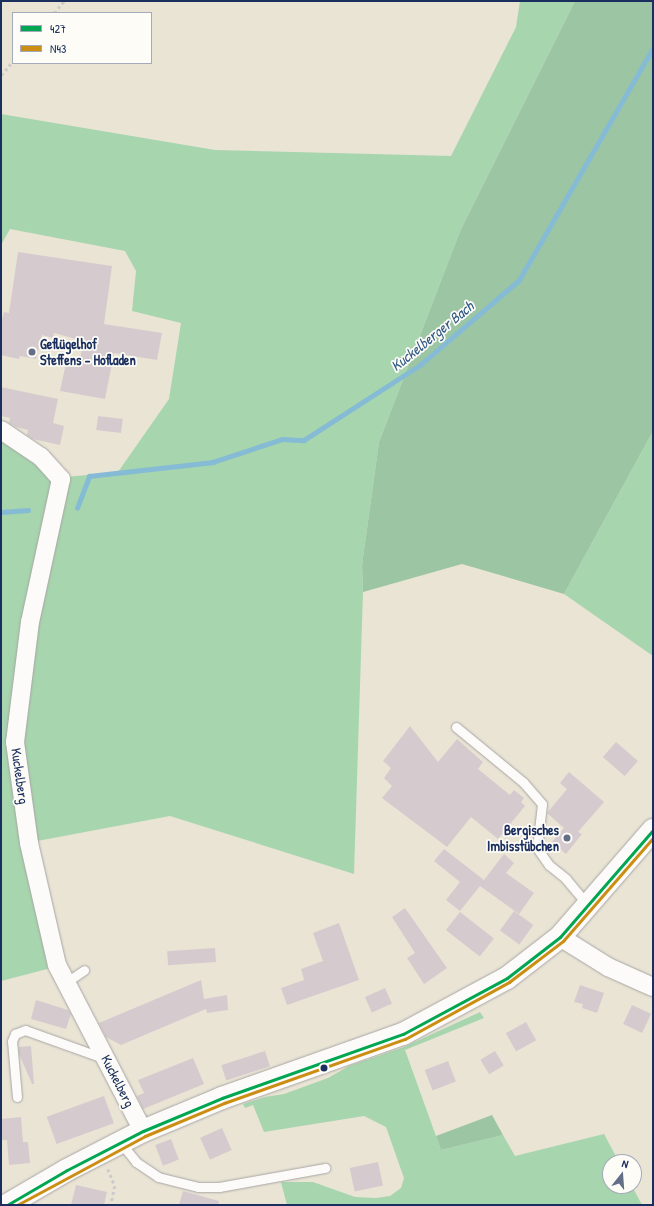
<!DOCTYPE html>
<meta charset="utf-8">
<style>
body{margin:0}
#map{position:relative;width:654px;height:1206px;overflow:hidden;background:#eae4d5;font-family:"Patrick Hand",sans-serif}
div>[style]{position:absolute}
.green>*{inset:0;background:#a7d5ae}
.forest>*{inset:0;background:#9cc6a3}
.stream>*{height:4.5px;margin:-2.25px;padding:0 2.25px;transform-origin:2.25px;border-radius:2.25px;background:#85bbd4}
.building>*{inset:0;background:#d5cbce;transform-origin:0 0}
.path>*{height:2.5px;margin-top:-1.25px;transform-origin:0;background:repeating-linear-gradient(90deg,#cbcbcc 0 3px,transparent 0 6px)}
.roads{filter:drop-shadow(0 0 1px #a7a6a4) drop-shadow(0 0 1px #a7a6a4)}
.lane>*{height:9px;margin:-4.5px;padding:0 4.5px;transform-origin:4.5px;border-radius:4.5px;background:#fcfbf9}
.street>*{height:18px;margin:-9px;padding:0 9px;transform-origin:9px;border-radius:9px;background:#fcfbf9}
.primary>*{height:22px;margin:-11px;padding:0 11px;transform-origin:11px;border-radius:11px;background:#fcfbf9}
.bus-1>*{height:3px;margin:-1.5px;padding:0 1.5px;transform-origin:1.5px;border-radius:1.5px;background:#00a651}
.bus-2>*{height:3px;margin:-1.5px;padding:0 1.5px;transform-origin:1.5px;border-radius:1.5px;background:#cb8e13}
.dots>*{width:11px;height:11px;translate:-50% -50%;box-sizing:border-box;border:2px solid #fdfcf7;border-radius:50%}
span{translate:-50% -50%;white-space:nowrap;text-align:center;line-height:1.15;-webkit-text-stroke:3.5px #fdfcf7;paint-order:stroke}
.poi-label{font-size:14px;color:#1b2f5e;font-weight:700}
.left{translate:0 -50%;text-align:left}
.right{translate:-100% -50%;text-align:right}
.street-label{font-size:14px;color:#1b2f5e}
.water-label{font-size:15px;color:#315a87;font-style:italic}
.frame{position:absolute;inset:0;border:2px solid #1b2f5e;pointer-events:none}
.legend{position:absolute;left:12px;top:12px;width:140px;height:52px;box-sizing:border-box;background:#fdfcf7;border:1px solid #a3aaba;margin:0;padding:5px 7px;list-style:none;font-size:12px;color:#1b2f5e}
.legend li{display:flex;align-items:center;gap:8px;height:20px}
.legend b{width:20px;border:1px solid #a3aaba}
.north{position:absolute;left:602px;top:1154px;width:40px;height:40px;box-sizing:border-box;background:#fdfcf7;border:1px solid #a3aaba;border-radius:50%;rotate:17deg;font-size:11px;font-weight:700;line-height:16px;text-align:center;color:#1b2f5e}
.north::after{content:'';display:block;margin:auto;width:14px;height:18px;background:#636e88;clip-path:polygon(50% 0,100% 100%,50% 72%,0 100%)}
</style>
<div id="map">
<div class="green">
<i style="clip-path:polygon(520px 1px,575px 1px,461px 229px,379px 442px,362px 565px,363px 592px,354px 874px,170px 816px,32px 842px,23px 743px,37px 623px,66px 477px,118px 472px,169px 399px,181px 323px,132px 311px,136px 271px,125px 251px,10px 229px,1px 245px,1px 114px,215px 150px,451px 156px,516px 27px)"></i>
<i style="clip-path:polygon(653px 431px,653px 656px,564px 594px)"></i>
<i style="clip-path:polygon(1px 434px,58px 483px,17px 743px,55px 967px,1px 981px)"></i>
<i style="clip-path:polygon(480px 1012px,484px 1018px,405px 1050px,441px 1150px,503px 1135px,515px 1156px,604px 1134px,619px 1162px,610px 1162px,610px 1186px,632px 1186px,642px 1205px,287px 1205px,281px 1182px,313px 1182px,355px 1197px,376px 1198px,390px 1196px,401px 1188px,404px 1178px,386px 1127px,364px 1116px,264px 1132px,253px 1105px,245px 1108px,243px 1104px,265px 1097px,284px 1094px,328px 1078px,349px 1066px,404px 1047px)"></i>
</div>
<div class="forest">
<i style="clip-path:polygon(575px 1px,653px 1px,653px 431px,564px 594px,462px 564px,363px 592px,362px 565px,379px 442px,461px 229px)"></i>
<i style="clip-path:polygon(492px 1115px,503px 1135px,441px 1150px,436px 1136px)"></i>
</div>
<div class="stream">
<i style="left:77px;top:508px;width:34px;rotate:-69deg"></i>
<i style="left:89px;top:476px;width:125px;rotate:-6.4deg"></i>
<i style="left:213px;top:462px;width:73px;rotate:-18.4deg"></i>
<i style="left:282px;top:439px;width:22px;rotate:3deg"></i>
<i style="left:304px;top:440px;width:138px;rotate:-32.9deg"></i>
<i style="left:420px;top:365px;width:130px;rotate:-40.6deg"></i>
<i style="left:519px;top:280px;width:268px;rotate:-60deg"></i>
<i style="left:1px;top:512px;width:27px;rotate:-4deg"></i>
</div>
<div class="building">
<i style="clip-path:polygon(18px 252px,112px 266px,104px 324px,162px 333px,157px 360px,114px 353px,105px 399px,60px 391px,66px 363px,79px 366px,83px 341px,54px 333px,53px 338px,42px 335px,36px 359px,20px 356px,19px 359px,1px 355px,1px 323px,4px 312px,9px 313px)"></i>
<i style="clip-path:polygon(1px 387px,58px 399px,53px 423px,64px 426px,60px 445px,33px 439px,27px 435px,28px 430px,16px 427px,9px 423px,10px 418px,1px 416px)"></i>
<i style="left:98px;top:416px;width:25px;height:14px;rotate:7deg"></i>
<i style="clip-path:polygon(410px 726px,438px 762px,457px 739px,483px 762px,478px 769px,510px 795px,514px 790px,524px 798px,521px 802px,525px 806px,498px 839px,471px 817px,447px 847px,382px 798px,392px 786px,384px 778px,391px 768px,383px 761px)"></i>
<i style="left:616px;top:742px;width:29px;height:20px;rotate:41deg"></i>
<i style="clip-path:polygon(569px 772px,604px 802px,578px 832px,582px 834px,566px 854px,552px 842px,564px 828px,547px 813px,567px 789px,560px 783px)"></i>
<i style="clip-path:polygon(444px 849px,484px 880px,504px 854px,514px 863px,506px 873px,534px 893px,519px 914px,480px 886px,460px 911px,446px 900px,460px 882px,434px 861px)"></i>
<i style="clip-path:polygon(405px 908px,447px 968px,424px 984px,407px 958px,415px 953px,392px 917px)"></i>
<i style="left:514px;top:911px;width:24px;height:24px;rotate:36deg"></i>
<i style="left:460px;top:912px;width:43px;height:23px;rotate:38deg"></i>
<i style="clip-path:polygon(339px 923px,359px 980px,287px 1005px,281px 988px,304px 980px,301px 969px,323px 961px,313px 933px)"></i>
<i style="left:215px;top:948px;width:14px;height:48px;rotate:86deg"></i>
<i style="clip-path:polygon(201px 980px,204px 999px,227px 995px,228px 1010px,207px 1013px,206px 1009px,121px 1045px,106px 1037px,99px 1023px)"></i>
<i style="clip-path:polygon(580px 985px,604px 993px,597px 1013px,582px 1008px,583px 1004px,574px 1002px)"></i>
<i style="left:385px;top:988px;width:17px;height:22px;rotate:66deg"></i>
<i style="clip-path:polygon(36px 1000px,68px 1010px,71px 1014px,66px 1029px,31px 1019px)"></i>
<i style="left:632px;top:1005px;width:21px;height:21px;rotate:25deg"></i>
<i style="left:526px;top:1022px;width:21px;height:23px;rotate:61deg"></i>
<i style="clip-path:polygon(31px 1046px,34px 1084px,32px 1084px,19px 1054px,19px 1047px)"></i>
<i style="left:265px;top:1051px;width:16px;height:46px;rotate:72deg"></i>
<i style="left:495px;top:1051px;width:17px;height:17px;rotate:59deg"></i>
<i style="clip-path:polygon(193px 1058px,204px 1084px,143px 1109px,137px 1096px,144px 1093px,138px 1080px)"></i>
<i style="left:448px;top:1061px;width:22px;height:25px;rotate:69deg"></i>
<i style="left:104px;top:1096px;width:29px;height:61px;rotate:70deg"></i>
<i style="clip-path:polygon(21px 1117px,23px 1142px,28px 1142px,30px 1163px,9px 1165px,7px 1140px,1px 1140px,1px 1119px)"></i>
<i style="left:222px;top:1128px;width:24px;height:24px;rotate:66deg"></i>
<i style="left:171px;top:1139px;width:22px;height:17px;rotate:69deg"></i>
<i style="left:378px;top:1162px;width:24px;height:29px;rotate:78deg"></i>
<i style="clip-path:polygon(76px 1185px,107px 1192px,104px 1205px,71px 1205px)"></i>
<i style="clip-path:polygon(183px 1191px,219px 1201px,218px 1205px,179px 1205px)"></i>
</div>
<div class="path">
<i style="left:54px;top:13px;width:16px;rotate:-50deg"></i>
<i style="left:1px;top:75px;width:18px;rotate:-49deg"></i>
<i style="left:108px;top:1169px;width:18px;rotate:68deg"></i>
<i style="left:115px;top:1186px;width:19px;rotate:102deg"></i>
</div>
<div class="roads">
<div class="lane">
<i style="left:456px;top:727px;width:87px;rotate:39.4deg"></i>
<i style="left:523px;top:782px;width:29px;rotate:49deg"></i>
<i style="left:542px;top:804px;width:44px;rotate:96.5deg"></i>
<i style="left:537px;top:848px;width:21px;rotate:55deg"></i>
<i style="left:549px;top:865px;width:22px;rotate:39deg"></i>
<i style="left:566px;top:879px;width:34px;rotate:50deg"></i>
<i style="left:65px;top:983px;width:23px;rotate:-34deg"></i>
<i style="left:17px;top:1097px;width:56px;rotate:-95.1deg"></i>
<i style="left:12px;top:1041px;width:8px;rotate:-67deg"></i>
<i style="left:15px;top:1034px;width:11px;rotate:-22deg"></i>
<i style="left:25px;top:1030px;width:83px;rotate:19.7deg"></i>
<i style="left:120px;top:1142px;width:26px;rotate:51deg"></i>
<i style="left:136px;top:1162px;width:27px;rotate:34deg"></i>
<i style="left:158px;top:1177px;width:41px;rotate:14deg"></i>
<i style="left:198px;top:1187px;width:21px"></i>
<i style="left:219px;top:1187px;width:108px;rotate:-10.2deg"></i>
</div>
<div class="street">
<i style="left:1px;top:430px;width:48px;rotate:34deg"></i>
<i style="left:41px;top:457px;width:30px;rotate:48deg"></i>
<i style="left:61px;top:479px;width:146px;rotate:102.2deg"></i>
<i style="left:30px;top:622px;width:121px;rotate:97.1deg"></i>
<i style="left:15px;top:742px;width:102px;rotate:82.1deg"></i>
<i style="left:29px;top:843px;width:125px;rotate:77.1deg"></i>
<i style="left:57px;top:965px;width:187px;rotate:62.6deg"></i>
<i style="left:560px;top:937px;width:57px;rotate:32deg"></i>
<i style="left:608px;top:967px;width:49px;rotate:24deg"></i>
</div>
<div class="primary">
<i style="left:7px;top:1205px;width:69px;rotate:-30.3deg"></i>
<i style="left:67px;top:1170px;width:85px;rotate:-27.2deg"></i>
<i style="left:143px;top:1131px;width:86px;rotate:-22.7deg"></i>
<i style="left:222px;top:1098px;width:192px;rotate:-19.5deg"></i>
<i style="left:403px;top:1034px;width:118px;rotate:-28.3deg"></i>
<i style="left:507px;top:978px;width:67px;rotate:-37.7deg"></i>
<i style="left:560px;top:937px;width:142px;rotate:-49deg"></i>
</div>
</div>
<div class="bus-1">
<i style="left:7px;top:1205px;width:69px;rotate:-30.3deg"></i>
<i style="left:67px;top:1170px;width:85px;rotate:-27.2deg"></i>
<i style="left:143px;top:1131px;width:86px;rotate:-22.7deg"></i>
<i style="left:222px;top:1098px;width:192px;rotate:-19.5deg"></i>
<i style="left:403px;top:1034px;width:118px;rotate:-28.3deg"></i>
<i style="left:507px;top:978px;width:67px;rotate:-37.7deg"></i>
<i style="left:560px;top:937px;width:142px;rotate:-49deg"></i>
</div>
<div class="bus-2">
<i style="left:17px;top:1205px;width:145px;rotate:-28.3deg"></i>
<i style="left:145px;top:1136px;width:86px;rotate:-22.7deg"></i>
<i style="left:224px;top:1103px;width:192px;rotate:-19.5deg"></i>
<i style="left:405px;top:1039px;width:119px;rotate:-28.7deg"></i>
<i style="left:509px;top:982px;width:68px;rotate:-37.2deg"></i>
<i style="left:563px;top:941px;width:137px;rotate:-48.9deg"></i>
</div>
<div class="dots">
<i style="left:32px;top:352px;background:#636e88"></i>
<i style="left:567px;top:838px;background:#636e88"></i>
<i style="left:324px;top:1068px;background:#1b2f5e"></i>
</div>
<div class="poi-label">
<span class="left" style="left:40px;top:352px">Geflügelhof<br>Steffens - Hofladen</span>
<span class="right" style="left:559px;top:838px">Bergisches<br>Imbisstübchen</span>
</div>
<div class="street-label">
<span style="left:20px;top:776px;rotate:82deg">Kuckelberg</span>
<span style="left:118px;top:1081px;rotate:63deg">Kuckelberg</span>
</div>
<div class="water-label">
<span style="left:432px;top:336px;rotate:-39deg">Kuckelberger Bach</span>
</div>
<div class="frame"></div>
<ul class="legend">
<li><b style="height:5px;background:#00a651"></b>427</li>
<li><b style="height:5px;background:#cb8e13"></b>N43</li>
</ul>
<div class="north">N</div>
</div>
